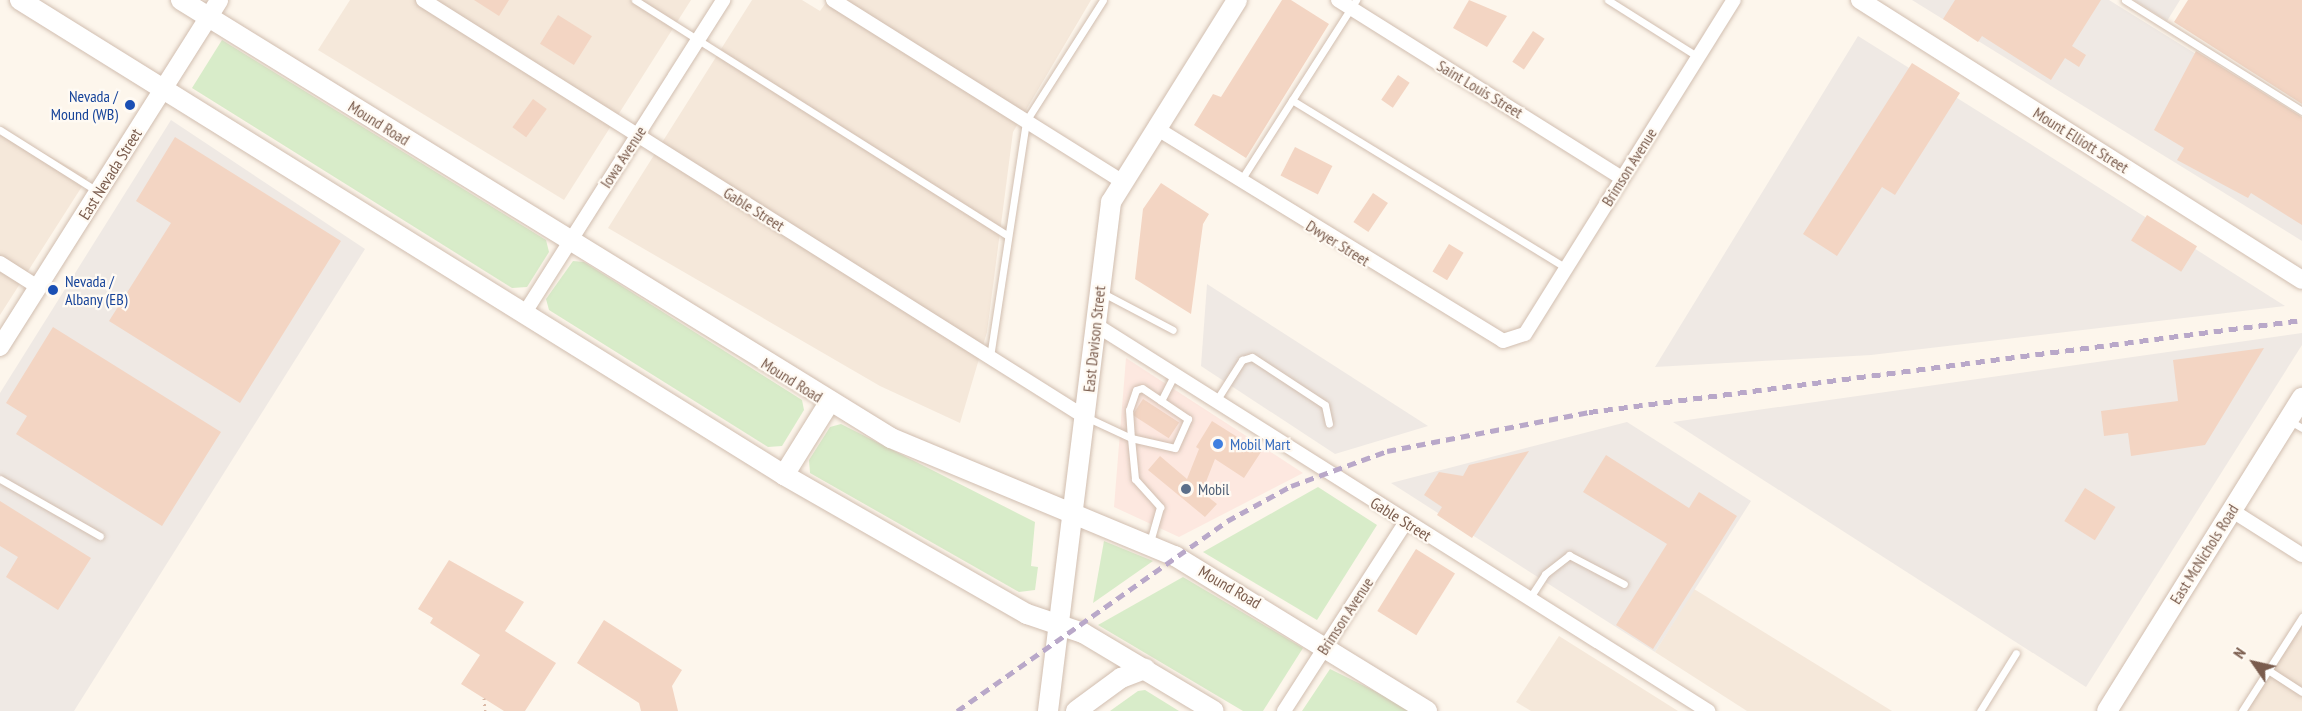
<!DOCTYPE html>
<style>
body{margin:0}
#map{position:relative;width:2302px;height:711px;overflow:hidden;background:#fdf6ec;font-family:"PT Sans Narrow",sans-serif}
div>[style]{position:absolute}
.residential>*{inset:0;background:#f5e8da}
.commercial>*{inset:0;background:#fde8e0}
.industrial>*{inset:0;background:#efe9e4}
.green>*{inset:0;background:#d8ecc9}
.building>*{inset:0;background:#f3d5c3;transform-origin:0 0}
.path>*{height:3px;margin-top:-1.5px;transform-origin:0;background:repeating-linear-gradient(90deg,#d9b8a5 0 1.5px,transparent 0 6px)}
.roads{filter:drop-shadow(0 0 2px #d1beb0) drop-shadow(0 0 2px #d1beb0)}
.service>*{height:7px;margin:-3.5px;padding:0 3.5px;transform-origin:3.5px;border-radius:3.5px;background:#fff}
.minor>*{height:14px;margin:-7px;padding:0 7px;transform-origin:7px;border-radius:7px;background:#fff}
.tertiary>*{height:18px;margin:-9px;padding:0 9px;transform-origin:9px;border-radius:9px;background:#fff}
.secondary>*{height:20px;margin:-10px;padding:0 10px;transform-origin:10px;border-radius:10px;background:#fff}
.rail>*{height:4.5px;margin-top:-2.25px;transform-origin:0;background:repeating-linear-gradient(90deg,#b9a8c9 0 9px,transparent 0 15px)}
.dots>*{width:16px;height:16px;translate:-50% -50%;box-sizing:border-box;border:3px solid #fffaf3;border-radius:50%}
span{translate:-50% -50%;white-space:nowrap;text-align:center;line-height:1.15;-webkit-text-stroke:4.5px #fffaf3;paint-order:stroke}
.street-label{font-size:16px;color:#7a5c4d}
.transit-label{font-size:16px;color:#164399}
.right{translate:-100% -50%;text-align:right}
.left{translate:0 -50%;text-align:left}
.shop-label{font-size:16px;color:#366cbe}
.service-label{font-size:16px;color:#4e5e75}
.north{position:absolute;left:2224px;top:633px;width:60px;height:60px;-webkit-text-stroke:4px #fffaf3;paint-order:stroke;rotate:304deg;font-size:16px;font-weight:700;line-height:24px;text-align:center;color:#7a5c4d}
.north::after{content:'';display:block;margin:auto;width:21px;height:27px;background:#7a5c4d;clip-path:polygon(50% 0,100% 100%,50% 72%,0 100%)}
</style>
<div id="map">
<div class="residential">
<i style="clip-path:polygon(350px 0,691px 0,564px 200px,318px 50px)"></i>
<i style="clip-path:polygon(752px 0,802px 0,820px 11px,828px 0,1091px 0,1013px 132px,987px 332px,960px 423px,880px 386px,608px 228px)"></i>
<i style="clip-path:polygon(0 129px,88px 177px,0 315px)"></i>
<i style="clip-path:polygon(1694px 589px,1892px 711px,1747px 711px,1655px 652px)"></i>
<i style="clip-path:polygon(2302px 625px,2302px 711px,2247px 711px)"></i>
<i style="clip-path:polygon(1559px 636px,1678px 711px,1531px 711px,1516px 702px)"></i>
</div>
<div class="commercial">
<i style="clip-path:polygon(1126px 358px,1303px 473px,1179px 537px,1114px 507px)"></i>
</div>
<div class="industrial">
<i style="clip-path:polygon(1912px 0,2109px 0,2302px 120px,2302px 241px)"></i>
<i style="clip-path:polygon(2134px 0,2180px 0,2167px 21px)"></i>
<i style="clip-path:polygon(1858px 36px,2013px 133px,2285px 306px,1871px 355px,1655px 367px)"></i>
<i style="clip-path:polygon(171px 120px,365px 249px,74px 711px,0 711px,0 393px)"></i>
<i style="clip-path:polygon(1207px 284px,1428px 426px,1335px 454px,1201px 366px)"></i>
<i style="clip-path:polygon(2302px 333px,2302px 345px,2086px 687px,1673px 422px)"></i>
<i style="clip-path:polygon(1627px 422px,1751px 501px,1655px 652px,1391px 483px)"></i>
</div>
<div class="green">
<i style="clip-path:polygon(222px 40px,546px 240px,549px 252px,527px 287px,512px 288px,192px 88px)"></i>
<i style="clip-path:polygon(573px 261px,584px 262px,802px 400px,804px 410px,782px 446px,768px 447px,549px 310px,546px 299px)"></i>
<i style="clip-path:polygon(841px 424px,1035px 522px,1031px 566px,1038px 567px,1035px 590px,1019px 592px,810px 473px,809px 460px,830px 427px)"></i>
<i style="clip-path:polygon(1318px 487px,1377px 525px,1317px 620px,1203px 552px)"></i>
<i style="clip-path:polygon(1104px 541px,1153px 561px,1093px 603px)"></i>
<i style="clip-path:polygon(1183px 577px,1303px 648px,1263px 711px,1243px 711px,1098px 625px)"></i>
<i style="clip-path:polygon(1330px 669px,1395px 701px,1411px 711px,1302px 711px)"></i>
<i style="clip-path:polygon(1145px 690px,1179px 711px,1110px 711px,1138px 691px)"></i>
</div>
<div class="building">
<i style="clip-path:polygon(474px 0,509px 0,499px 16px)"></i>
<i style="clip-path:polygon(1282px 0,1291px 0,1329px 24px,1246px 158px,1194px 125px,1213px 94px,1221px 97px)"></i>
<i style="clip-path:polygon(1469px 0,1507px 16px,1487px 47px,1453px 28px)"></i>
<i style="clip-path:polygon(1955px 0,2101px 0,2072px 46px,2086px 55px,2079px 67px,2065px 58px,2051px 80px,1982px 36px,1978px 42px,1943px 19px)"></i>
<i style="clip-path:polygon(2188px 0,2302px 0,2302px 104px,2174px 22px)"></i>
<i style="left:558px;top:15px;width:40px;height:34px;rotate:32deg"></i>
<i style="left:1533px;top:31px;width:14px;height:37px;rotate:34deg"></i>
<i style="clip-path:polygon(2196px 51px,2302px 117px,2302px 225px,2251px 193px,2248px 198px,2177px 160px,2184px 148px,2154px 130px)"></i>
<i style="clip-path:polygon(1912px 63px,1960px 93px,1895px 195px,1882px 187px,1837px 256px,1803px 234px)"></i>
<i style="left:1398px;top:75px;width:14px;height:30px;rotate:34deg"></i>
<i style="left:533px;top:99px;width:17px;height:35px;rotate:36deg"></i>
<i style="clip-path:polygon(175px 137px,341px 241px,240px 403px,109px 321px,171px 223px,136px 201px)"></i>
<i style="left:1295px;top:147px;width:42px;height:32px;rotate:27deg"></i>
<i style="clip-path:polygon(1161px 183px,1209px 214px,1203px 224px,1191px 314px,1135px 279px,1143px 209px)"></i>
<i style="left:1373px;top:193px;width:18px;height:35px;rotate:34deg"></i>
<i style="left:2147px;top:215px;width:59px;height:30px;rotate:32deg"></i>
<i style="left:1449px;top:244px;width:17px;height:32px;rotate:31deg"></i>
<i style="clip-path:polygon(53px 327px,221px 432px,162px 526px,16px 434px,27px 416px,6px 403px)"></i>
<i style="clip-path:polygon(2264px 348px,2205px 445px,2131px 456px,2128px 433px,2104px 436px,2101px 411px,2178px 401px,2173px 360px)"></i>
<i style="left:1143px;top:399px;width:43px;height:19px;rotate:33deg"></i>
<i style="clip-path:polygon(1212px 421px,1261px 452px,1244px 478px,1215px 459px,1202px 492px,1217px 504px,1205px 517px,1148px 470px,1160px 456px,1187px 479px,1199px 449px,1196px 447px)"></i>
<i style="clip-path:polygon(1529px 451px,1472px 538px,1437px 515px,1442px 507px,1424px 495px,1439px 472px,1463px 476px,1469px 465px)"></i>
<i style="clip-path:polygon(1606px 455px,1689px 508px,1699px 492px,1737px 516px,1653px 649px,1616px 625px,1667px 544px,1583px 492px)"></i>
<i style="left:2085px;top:488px;width:36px;height:39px;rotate:32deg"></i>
<i style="clip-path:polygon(0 501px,91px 558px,58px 610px,6px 577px,18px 557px,0 546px)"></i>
<i style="left:1416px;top:549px;width:46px;height:73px;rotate:32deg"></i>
<i style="clip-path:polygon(449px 560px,524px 602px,505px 631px,556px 663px,525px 711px,504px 711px,461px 684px,480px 655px,430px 623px,433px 618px,418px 609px)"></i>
<i style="clip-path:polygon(604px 620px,682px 670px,672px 686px,678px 711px,641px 711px,639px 703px,577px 663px)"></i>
</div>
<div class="path">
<i style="left:484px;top:698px;width:13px;rotate:86deg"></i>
</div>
<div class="roads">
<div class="service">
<i style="left:635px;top:0;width:441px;rotate:32.3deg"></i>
<i style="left:1608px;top:0;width:107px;rotate:32.3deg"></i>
<i style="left:2125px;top:0;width:209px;rotate:32.1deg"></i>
<i style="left:1292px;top:100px;width:321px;rotate:31.5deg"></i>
<i style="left:0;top:130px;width:115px;rotate:32.2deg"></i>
<i style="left:1241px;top:180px;width:214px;rotate:-57.4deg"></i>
<i style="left:1101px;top:292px;width:81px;rotate:27.8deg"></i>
<i style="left:990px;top:357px;width:239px;rotate:-81.3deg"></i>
<i style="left:1026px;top:121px;width:143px;rotate:-57.5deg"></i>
<i style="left:1161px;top:401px;width:29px;rotate:-63deg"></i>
<i style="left:1216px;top:401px;width:49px;rotate:-57.6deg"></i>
<i style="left:1242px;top:360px;width:10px;rotate:-17deg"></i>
<i style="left:1252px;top:357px;width:87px;rotate:33.3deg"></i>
<i style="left:1325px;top:405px;width:19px;rotate:78deg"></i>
<i style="left:1086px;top:417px;width:50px;rotate:25deg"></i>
<i style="left:1131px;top:438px;width:45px;rotate:12.8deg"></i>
<i style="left:1175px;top:448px;width:32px;rotate:-66deg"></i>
<i style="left:1188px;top:419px;width:55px;rotate:-146deg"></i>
<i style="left:1142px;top:388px;width:6px;rotate:162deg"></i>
<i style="left:1136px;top:390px;width:21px;rotate:109deg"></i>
<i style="left:1129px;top:410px;width:28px;rotate:86deg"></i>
<i style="left:1131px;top:438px;width:41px;rotate:84.4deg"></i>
<i style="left:1135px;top:479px;width:38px;rotate:48deg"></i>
<i style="left:1160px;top:507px;width:36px;rotate:106deg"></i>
<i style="left:2290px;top:421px;width:14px;rotate:30deg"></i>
<i style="left:0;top:479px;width:115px;rotate:29.7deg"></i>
<i style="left:1529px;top:599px;width:30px;rotate:-57deg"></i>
<i style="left:1545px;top:574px;width:31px;rotate:-38deg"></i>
<i style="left:1569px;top:555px;width:62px;rotate:27.8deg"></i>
<i style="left:2268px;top:670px;width:40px;rotate:32.9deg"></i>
<i style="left:1980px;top:711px;width:68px;rotate:-58.2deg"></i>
<i style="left:2242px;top:711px;width:112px;rotate:-57.4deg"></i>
</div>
<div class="minor">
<i style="left:423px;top:0;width:782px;rotate:32.21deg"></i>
<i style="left:833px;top:0;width:342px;rotate:32.1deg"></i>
<i style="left:1338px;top:0;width:335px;rotate:32.1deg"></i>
<i style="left:1156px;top:128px;width:407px;rotate:31.5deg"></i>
<i style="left:1503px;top:341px;width:23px;rotate:-18deg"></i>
<i style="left:1525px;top:334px;width:394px;rotate:-58deg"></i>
<i style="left:0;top:263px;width:45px;rotate:32.3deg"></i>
<i style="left:524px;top:314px;width:372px;rotate:-57.6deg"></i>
<i style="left:1096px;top:325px;width:724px;rotate:32.24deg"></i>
<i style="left:2231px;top:510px;width:84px;rotate:32.4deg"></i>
<i style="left:1284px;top:711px;width:225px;rotate:-57.2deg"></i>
</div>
<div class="tertiary">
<i style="left:1860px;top:0;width:523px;rotate:32.35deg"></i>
<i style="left:0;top:347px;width:410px;rotate:-57.7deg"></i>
</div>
<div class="secondary">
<i style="left:20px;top:0;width:900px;rotate:31.87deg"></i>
<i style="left:784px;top:475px;width:280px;rotate:29.8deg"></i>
<i style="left:1027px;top:614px;width:59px;rotate:18.7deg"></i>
<i style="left:1083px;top:633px;width:152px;rotate:30.8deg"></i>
<i style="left:181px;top:0;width:834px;rotate:31.67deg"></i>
<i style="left:891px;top:438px;width:308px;rotate:22.6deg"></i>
<i style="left:1175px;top:556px;width:296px;rotate:31.6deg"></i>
<i style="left:784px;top:475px;width:85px;rotate:-58deg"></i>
<i style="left:1048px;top:711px;width:513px;rotate:-82.94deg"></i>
<i style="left:1111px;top:202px;width:238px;rotate:-58deg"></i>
<i style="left:1076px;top:711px;width:56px;rotate:-36.3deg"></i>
<i style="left:1121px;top:678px;width:26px;rotate:-21deg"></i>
<i style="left:2107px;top:711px;width:369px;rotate:-58.1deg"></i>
</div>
</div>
<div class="rail">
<i style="left:957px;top:711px;width:330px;rotate:-35.1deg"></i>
<i style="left:1227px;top:521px;width:73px;rotate:-28.7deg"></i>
<i style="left:1291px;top:486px;width:102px;rotate:-20deg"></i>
<i style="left:1387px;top:451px;width:206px;rotate:-10.9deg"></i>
<i style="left:1589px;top:412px;width:719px;rotate:-7.35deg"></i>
</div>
<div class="dots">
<i style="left:130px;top:105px;background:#1a4fb4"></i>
<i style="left:53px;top:290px;background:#1a4fb4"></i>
<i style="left:1218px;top:444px;background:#3f7fe0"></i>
<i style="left:1186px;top:489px;background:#5c6f8a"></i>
</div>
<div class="street-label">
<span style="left:1480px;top:89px;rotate:31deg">Saint Louis Street</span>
<span style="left:379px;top:123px;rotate:32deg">Mound Road</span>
<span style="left:2081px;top:140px;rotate:32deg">Mount Elliott Street</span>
<span style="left:623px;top:157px;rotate:-57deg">Iowa Avenue</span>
<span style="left:1629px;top:167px;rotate:-58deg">Brimson Avenue</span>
<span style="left:110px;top:174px;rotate:-58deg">East Nevada Street</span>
<span style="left:754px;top:209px;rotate:32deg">Gable Street</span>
<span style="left:1338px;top:243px;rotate:32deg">Dwyer Street</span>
<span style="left:1094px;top:339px;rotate:-84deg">East Davison Street</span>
<span style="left:792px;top:380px;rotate:32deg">Mound Road</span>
<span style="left:1401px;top:519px;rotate:32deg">Gable Street</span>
<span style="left:2204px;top:554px;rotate:-58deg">East McNichols Road</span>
<span style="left:1230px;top:587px;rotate:30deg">Mound Road</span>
<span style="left:1345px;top:616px;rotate:-57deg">Brimson Avenue</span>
</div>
<div class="transit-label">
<span class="right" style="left:118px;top:105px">Nevada /<br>Mound (WB)</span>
<span class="left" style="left:65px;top:290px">Nevada /<br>Albany (EB)</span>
</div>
<div class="shop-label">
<span class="left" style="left:1230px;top:444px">Mobil Mart</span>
</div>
<div class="service-label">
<span class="left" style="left:1198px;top:489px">Mobil</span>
</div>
<div class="north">N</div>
</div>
